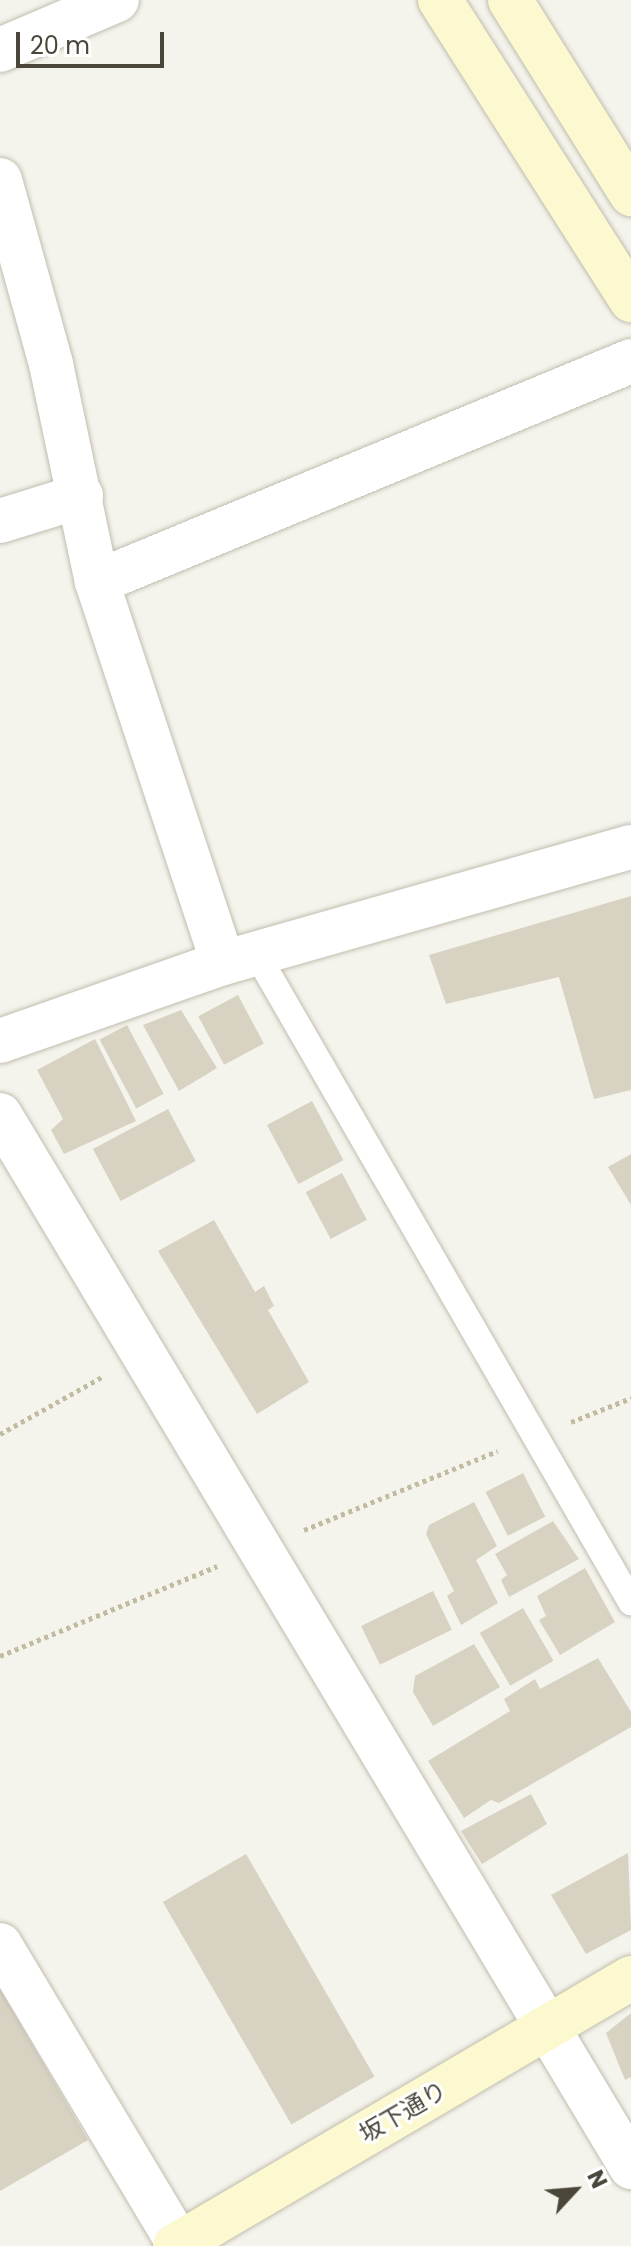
<!DOCTYPE html>
<meta charset="utf-8">
<style>
body{margin:0}
#map{position:relative;width:631px;height:2246px;overflow:hidden;background:#f5f4ec;font-family:Poppins,"Noto Sans JP",sans-serif}
div>[style]{position:absolute}
.building>*{inset:0;background:#d7d2c2;transform-origin:0 0}
.path>*{height:5px;margin-top:-2.5px;transform-origin:0;background:repeating-linear-gradient(90deg,#c2bba1 0 4px,transparent 0 8px)}
.roads{filter:drop-shadow(0 0 2px #c1bdaf) drop-shadow(0 0 2px #c1bdaf)}
.lane>*{height:26px;margin:-13px;padding:0 13px;transform-origin:13px;border-radius:13px;background:#fff}
.street>*{height:44px;margin:-22px;padding:0 22px;transform-origin:22px;border-radius:22px;background:#fff}
.secondary>*{height:44px;margin:-22px;padding:0 22px;transform-origin:22px;border-radius:22px;background:#fcf8cf}
span{translate:-50% -50%;white-space:nowrap;text-align:center;line-height:1.15;-webkit-text-stroke:6px #fff;paint-order:stroke}
.street-label{font-size:24px;color:#4a463a}
.north{position:absolute;left:535px;top:2150px;width:80px;height:80px;-webkit-text-stroke:6px #fff;paint-order:stroke;rotate:64deg;font-size:22px;font-weight:700;line-height:32px;text-align:center;color:#4a463a}
.north::after{content:'';display:block;margin:auto;width:28px;height:36px;background:#4a463a;clip-path:polygon(50% 0,100% 100%,50% 72%,0 100%)}
.scale{position:absolute;left:16px;top:32px;width:148px;height:36px;box-sizing:border-box;border:4px solid #4a463a;border-top:0;padding-left:10px;font-size:24px;line-height:28px;white-space:nowrap;color:#4a463a;-webkit-text-stroke:6px #fff;paint-order:stroke}
</style>
<div id="map">
<div class="building">
<i style="clip-path:polygon(631px 896px,631px 1090px,594px 1099px,559px 977px,446px 1004px,429px 955px)"></i>
<i style="left:238px;top:995px;width:55px;height:45px;rotate:62deg"></i>
<i style="clip-path:polygon(181px 1010px,217px 1068px,179px 1091px,143px 1025px)"></i>
<i style="left:127px;top:1025px;width:78px;height:31px;rotate:62deg"></i>
<i style="clip-path:polygon(95px 1039px,136px 1121px,64px 1154px,51px 1130px,63px 1119px,37px 1070px)"></i>
<i style="left:312px;top:1101px;width:67px;height:51px;rotate:62deg"></i>
<i style="left:168px;top:1109px;width:59px;height:85px;rotate:62deg"></i>
<i style="clip-path:polygon(631px 1154px,631px 1205px,608px 1167px)"></i>
<i style="left:342px;top:1173px;width:53px;height:41px;rotate:62deg"></i>
<i style="clip-path:polygon(214px 1220px,255px 1292px,264px 1286px,274px 1306px,268px 1310px,309px 1382px,257px 1414px,158px 1251px)"></i>
<i style="left:523px;top:1473px;width:49px;height:42px;rotate:63deg"></i>
<i style="clip-path:polygon(474px 1502px,497px 1546px,476px 1560px,498px 1603px,461px 1625px,447px 1596px,454px 1591px,426px 1534px,429px 1525px)"></i>
<i style="clip-path:polygon(553px 1521px,579px 1559px,509px 1597px,501px 1580px,507px 1575px,495px 1554px)"></i>
<i style="clip-path:polygon(585px 1568px,615px 1622px,560px 1655px,539px 1620px,546px 1616px,537px 1596px)"></i>
<i style="left:433px;top:1591px;width:43px;height:80px;rotate:64deg"></i>
<i style="left:523px;top:1608px;width:61px;height:50px;rotate:60deg"></i>
<i style="clip-path:polygon(474px 1644px,500px 1687px,433px 1726px,413px 1692px,415px 1676px)"></i>
<i style="clip-path:polygon(598px 1658px,631px 1712px,631px 1727px,499px 1803px,491px 1800px,464px 1818px,428px 1761px,510px 1711px,504px 1699px,535px 1679px,540px 1689px)"></i>
<i style="clip-path:polygon(531px 1794px,547px 1824px,482px 1864px,461px 1831px)"></i>
<i style="clip-path:polygon(628px 1853px,631px 1930px,586px 1954px,551px 1895px)"></i>
<i style="left:246px;top:1854px;width:257px;height:96px;rotate:60deg"></i>
<i style="clip-path:polygon(0 1989px,88px 2140px,0 2191px)"></i>
<i style="clip-path:polygon(631px 2013px,631px 2077px,625px 2080px,606px 2033px)"></i>
</div>
<div class="path">
<i style="left:571px;top:1422px;width:65px;rotate:-21.8deg"></i>
<i style="left:0;top:1434px;width:117px;rotate:-29.2deg"></i>
<i style="left:304px;top:1530px;width:209px;rotate:-22.2deg"></i>
<i style="left:0;top:1656px;width:235px;rotate:-22.5deg"></i>
</div>
<div class="roads">
<div class="lane">
<i style="left:256px;top:953px;width:750px;rotate:59.98deg"></i>
</div>
<div class="street">
<i style="left:0;top:50px;width:127px;rotate:-23.1deg"></i>
<i style="left:0;top:180px;width:191px;rotate:74.5deg"></i>
<i style="left:51px;top:364px;width:223px;rotate:78.1deg"></i>
<i style="left:97px;top:582px;width:401px;rotate:71.7deg"></i>
<i style="left:0;top:521px;width:85px;rotate:-17.2deg"></i>
<i style="left:97px;top:582px;width:578px;rotate:-22.48deg"></i>
<i style="left:0;top:1041px;width:236px;rotate:-19.3deg"></i>
<i style="left:223px;top:963px;width:424px;rotate:-15.9deg"></i>
<i style="left:0;top:1115px;width:1227px;rotate:59.04deg"></i>
<i style="left:0;top:1945px;width:351px;rotate:59.1deg"></i>
</div>
<div class="secondary">
<i style="left:440px;top:0;width:356px;rotate:57.5deg"></i>
<i style="left:510px;top:0;width:229px;rotate:58deg"></i>
<i style="left:175px;top:2246px;width:529px;rotate:-30.44deg"></i>
</div>
</div>
<div class="street-label">
<span style="left:403px;top:2112px;rotate:-30deg">坂下通り</span>
</div>
<div class="north">N</div>
<div class="scale">20 m</div>
</div>
